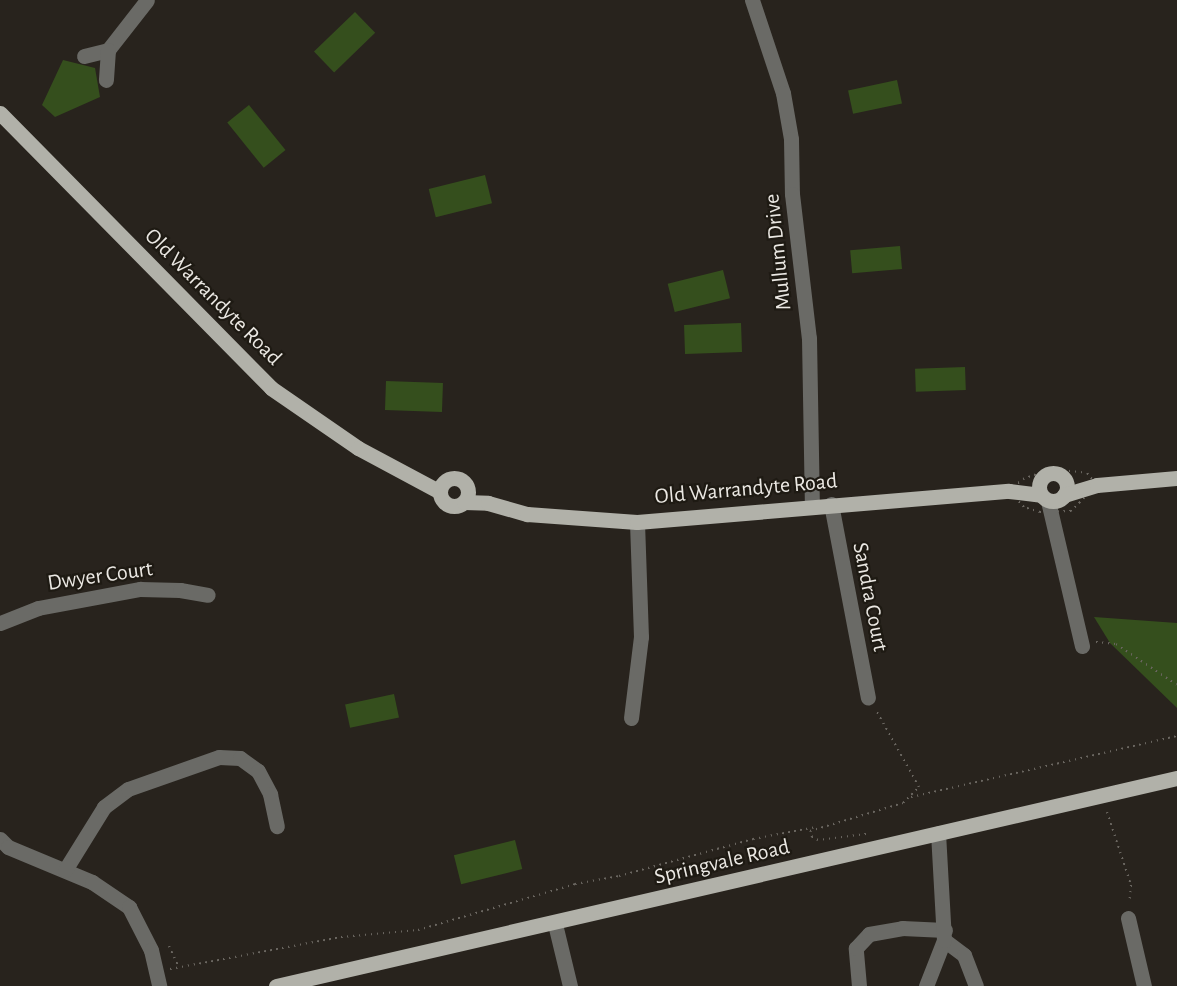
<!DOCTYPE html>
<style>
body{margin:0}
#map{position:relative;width:1177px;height:986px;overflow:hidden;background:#28231d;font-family:"Alegreya Sans",sans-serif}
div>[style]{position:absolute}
.green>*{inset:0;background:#354f1d;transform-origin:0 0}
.path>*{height:2px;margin-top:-1px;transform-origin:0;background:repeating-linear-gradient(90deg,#6a6660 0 1.5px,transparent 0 6px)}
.minor>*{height:15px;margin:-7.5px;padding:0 7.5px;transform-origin:7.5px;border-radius:7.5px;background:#6a6a66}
.major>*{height:15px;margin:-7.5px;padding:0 7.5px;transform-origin:7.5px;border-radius:7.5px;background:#b1b1a9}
.major>.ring{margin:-7.5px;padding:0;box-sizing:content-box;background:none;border:15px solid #b1b1a9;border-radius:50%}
span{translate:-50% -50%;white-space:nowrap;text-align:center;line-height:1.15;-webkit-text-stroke:4.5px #1e1a13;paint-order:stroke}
.street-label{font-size:22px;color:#ebe8e3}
</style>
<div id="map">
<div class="green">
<i style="left:355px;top:12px;width:29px;height:57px;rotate:46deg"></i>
<i style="clip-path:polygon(63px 60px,95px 68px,100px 97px,55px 117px,42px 105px)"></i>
<i style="left:897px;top:80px;width:24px;height:50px;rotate:78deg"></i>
<i style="left:249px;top:105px;width:58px;height:28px;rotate:51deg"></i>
<i style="left:485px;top:175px;width:29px;height:58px;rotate:76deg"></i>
<i style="left:900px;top:246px;width:23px;height:50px;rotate:85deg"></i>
<i style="left:723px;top:270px;width:29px;height:57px;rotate:76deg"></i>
<i style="left:741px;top:323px;width:29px;height:57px;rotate:88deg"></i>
<i style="left:965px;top:367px;width:23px;height:50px;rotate:88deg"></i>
<i style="left:386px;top:381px;width:57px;height:29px;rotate:2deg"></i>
<i style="clip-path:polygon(1094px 617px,1177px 623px,1177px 708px,1110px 643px)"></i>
<i style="left:394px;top:694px;width:24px;height:50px;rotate:78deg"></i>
<i style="left:515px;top:840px;width:30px;height:63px;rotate:76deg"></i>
</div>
<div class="path">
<i style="left:1051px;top:469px;width:36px;rotate:6deg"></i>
<i style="left:1087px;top:473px;width:16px;rotate:50deg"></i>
<i style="left:1097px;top:485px;width:37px;rotate:135deg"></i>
<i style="left:1071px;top:511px;width:31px;rotate:178deg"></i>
<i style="left:1040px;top:512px;width:17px;rotate:-163deg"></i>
<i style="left:1024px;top:507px;width:22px;rotate:-133deg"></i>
<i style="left:1009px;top:491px;width:18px;rotate:-41deg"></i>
<i style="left:1023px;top:479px;width:30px;rotate:-20deg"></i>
<i style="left:1096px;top:642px;width:20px;rotate:6deg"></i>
<i style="left:1116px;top:644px;width:73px;rotate:33.9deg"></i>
<i style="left:911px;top:797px;width:273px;rotate:-12.9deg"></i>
<i style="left:1107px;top:812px;width:77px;rotate:71.8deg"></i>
<i style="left:1131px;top:885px;width:18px;rotate:96deg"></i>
<i style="left:866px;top:834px;width:48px;rotate:172.9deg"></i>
<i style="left:818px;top:840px;width:7px;rotate:-153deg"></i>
<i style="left:812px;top:837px;width:6px;rotate:-108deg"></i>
<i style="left:810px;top:831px;width:97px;rotate:-16.8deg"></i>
<i style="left:903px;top:803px;width:23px;rotate:-45deg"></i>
<i style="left:919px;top:787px;width:88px;rotate:-119.2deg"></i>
<i style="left:169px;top:946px;width:23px;rotate:65deg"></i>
<i style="left:170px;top:969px;width:174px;rotate:-10.6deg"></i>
<i style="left:341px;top:937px;width:77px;rotate:-5.2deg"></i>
<i style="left:418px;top:930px;width:164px;rotate:-16.3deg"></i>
<i style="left:575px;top:884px;width:45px;rotate:-10.3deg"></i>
<i style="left:619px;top:876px;width:139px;rotate:-15.4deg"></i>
<i style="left:753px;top:839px;width:64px;rotate:-10.8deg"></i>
</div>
<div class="minor">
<i style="left:752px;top:0;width:98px;rotate:71.6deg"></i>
<i style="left:783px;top:93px;width:47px;rotate:80.1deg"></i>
<i style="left:791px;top:139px;width:55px;rotate:89deg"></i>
<i style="left:792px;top:194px;width:145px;rotate:83.3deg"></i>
<i style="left:809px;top:338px;width:168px;rotate:89deg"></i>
<i style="left:108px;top:50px;width:63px;rotate:-52deg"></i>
<i style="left:84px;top:56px;width:25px;rotate:-14deg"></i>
<i style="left:108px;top:50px;width:30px;rotate:94deg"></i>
<i style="left:1048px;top:501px;width:149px;rotate:76.8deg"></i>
<i style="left:831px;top:504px;width:197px;rotate:79.2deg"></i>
<i style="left:0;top:623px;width:41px;rotate:-21.5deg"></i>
<i style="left:38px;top:608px;width:104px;rotate:-10.6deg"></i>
<i style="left:140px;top:589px;width:40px;rotate:1.4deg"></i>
<i style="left:180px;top:590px;width:28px;rotate:10deg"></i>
<i style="left:631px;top:718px;width:82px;rotate:-83deg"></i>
<i style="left:641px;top:637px;width:115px;rotate:-92deg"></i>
<i style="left:0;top:839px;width:11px;rotate:45deg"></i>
<i style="left:8px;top:847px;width:91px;rotate:22.6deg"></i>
<i style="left:92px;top:882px;width:45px;rotate:34deg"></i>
<i style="left:129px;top:907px;width:48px;rotate:62.9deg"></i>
<i style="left:151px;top:950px;width:37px;rotate:77deg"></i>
<i style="left:65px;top:870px;width:74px;rotate:-58.2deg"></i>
<i style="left:104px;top:807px;width:30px;rotate:-37deg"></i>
<i style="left:128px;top:789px;width:96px;rotate:-19.4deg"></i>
<i style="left:219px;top:757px;width:21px;rotate:3deg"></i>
<i style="left:240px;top:758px;width:22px;rotate:36deg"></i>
<i style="left:258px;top:771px;width:26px;rotate:62deg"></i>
<i style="left:270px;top:794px;width:33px;rotate:78deg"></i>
<i style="left:1128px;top:918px;width:70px;rotate:76.8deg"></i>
<i style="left:555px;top:924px;width:64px;rotate:76.4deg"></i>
<i style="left:944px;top:940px;width:25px;rotate:37deg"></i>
<i style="left:964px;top:955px;width:33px;rotate:69deg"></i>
<i style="left:859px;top:986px;width:38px;rotate:-95deg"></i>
<i style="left:856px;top:948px;width:19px;rotate:-47deg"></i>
<i style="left:869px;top:934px;width:34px;rotate:-10deg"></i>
<i style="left:902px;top:928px;width:43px;rotate:2.7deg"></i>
<i style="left:926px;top:986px;width:49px;rotate:-68.6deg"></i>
<i style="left:944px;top:940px;width:107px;rotate:-93.2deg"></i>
</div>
<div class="major">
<i style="left:0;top:113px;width:386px;rotate:45.4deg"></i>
<i style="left:271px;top:388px;width:106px;rotate:34.6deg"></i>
<i style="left:358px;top:448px;width:93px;rotate:28.2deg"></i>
<i class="ring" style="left:1039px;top:473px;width:13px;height:13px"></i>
<i class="ring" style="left:440px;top:478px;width:13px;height:13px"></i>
<i style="left:1064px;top:495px;width:34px;rotate:-17deg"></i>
<i style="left:1097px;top:485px;width:80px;rotate:-5deg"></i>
<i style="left:464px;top:502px;width:24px;rotate:2deg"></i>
<i style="left:488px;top:503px;width:41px;rotate:15.8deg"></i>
<i style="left:527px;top:514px;width:110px;rotate:4.2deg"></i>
<i style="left:637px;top:522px;width:373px;rotate:-4.8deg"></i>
<i style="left:1009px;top:491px;width:32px;rotate:7deg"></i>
<i style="left:276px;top:986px;width:925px;rotate:-13deg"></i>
</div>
<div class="street-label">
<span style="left:778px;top:252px;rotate:-96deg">Mullum Drive</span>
<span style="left:213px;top:297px;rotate:45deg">Old Warrandyte Road</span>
<span style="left:746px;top:489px;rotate:-5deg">Old Warrandyte Road</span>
<span style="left:100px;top:576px;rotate:-8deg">Dwyer Court</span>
<span style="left:870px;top:597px;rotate:79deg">Sandra Court</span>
<span style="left:722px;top:862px;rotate:-13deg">Springvale Road</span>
</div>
</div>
